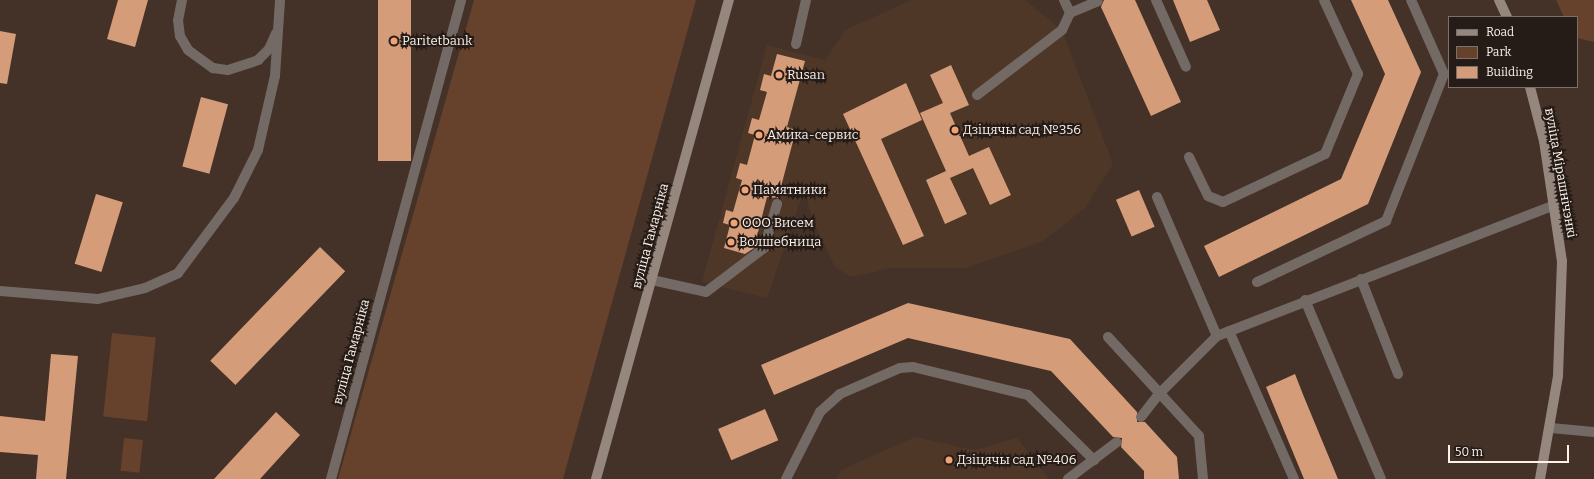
<!DOCTYPE html>
<meta charset="utf-8">
<style>
body{margin:0}
#map{position:relative;width:1594px;height:479px;overflow:hidden;background:#443228;font-family:Bitter,serif}
div>[style]{position:absolute}
.built>*{inset:0;background:#4f3728}
.green>*{inset:0;background:#66412b;transform-origin:0 0}
.building>*{inset:0;background:#d59c7a;transform-origin:0 0}
.service>*{height:10px;margin:-5px;padding:0 5px;transform-origin:5px;border-radius:5px;background:#736a65}
.tertiary>*{height:10px;margin:-5px;padding:0 5px;transform-origin:5px;border-radius:5px;background:#736a65}
.secondary>*{height:10px;margin:-5px;padding:0 5px;transform-origin:5px;border-radius:5px;background:#95867e}
.dots>*{width:11px;height:11px;translate:-50% -50%;box-sizing:border-box;border:2px solid #251c17;border-radius:50%}
span{translate:-50% -50%;white-space:nowrap;text-align:center;line-height:1.15;-webkit-text-stroke:4px #251c17;paint-order:stroke}
.poi-label{font-size:13px;color:#fdf1ea}
.left{translate:0 -50%;text-align:left}
.street-label{font-size:13px;color:#fdf1ea}
.legend{position:absolute;left:1448px;top:16px;width:130px;height:72px;box-sizing:border-box;background:#251c17;border:1px solid #7b716b;margin:0;padding:5px 7px;list-style:none;font-size:12px;color:#fdf1ea}
.legend li{display:flex;align-items:center;gap:8px;height:20px}
.legend b{width:20px;border:1px solid #7b716b}
.scale{position:absolute;left:1448px;top:445px;width:121px;height:18px;box-sizing:border-box;border:2px solid #fdf1ea;border-top:0;padding-left:5px;font-size:12px;line-height:14px;white-space:nowrap;color:#fdf1ea;-webkit-text-stroke:3px #251c17;paint-order:stroke}
</style>
<div id="map">
<div class="built">
<i style="clip-path:polygon(912px 0,1025px 0,1062px 30px,1113px 164px,1085px 208px,1043px 241px,966px 268px,893px 268px,851px 277px,835px 267px,813px 221px,804px 190px,767px 298px,702px 282px,767px 45px,825px 60px,845px 30px)"></i>
<i style="clip-path:polygon(915px 437px,974px 450px,1017px 438px,1049px 479px,837px 479px,841px 470px)"></i>
</div>
<div class="green">
<i style="clip-path:polygon(474px 0,696px 0,563px 479px,338px 479px)"></i>
<i style="clip-path:polygon(1556px 0,1594px 0,1594px 42px,1577px 38px,1577px 17px,1564px 17px)"></i>
<i style="left:112px;top:333px;width:44px;height:84px;rotate:6deg"></i>
<i style="left:124px;top:438px;width:19px;height:33px;rotate:6deg"></i>
</div>
<div class="building">
<i style="clip-path:polygon(118px 0,148px 0,135px 47px,107px 39px)"></i>
<i style="left:378px;top:0;width:33px;height:161px"></i>
<i style="clip-path:polygon(1104px 0,1135px 0,1181px 102px,1151px 116px,1101px 7px)"></i>
<i style="clip-path:polygon(1173px 0,1207px 0,1220px 30px,1190px 42px)"></i>
<i style="clip-path:polygon(1351px 0,1388px 0,1421px 72px,1368px 204px,1219px 277px,1204px 246px,1341px 179px,1385px 74px)"></i>
<i style="clip-path:polygon(0 31px,16px 34px,7px 84px,0 83px)"></i>
<i style="clip-path:polygon(777px 54px,805px 61px,787px 127px,796px 130px,778px 198px,767px 197px,754px 248px,745px 254px,724px 248px,730px 225px,723px 223px,726px 210px,733px 212px,742px 180px,736px 178px,740px 163px,747px 165px,755px 135px,748px 133px,752px 118px,759px 120px,767px 92px,760px 90px,764px 74px,771px 76px)"></i>
<i style="clip-path:polygon(951px 65px,969px 105px,950px 113px,969px 156px,989px 147px,1011px 195px,990px 205px,973px 168px,950px 178px,967px 214px,945px 224px,926px 180px,946px 171px,920px 113px,943px 103px,930px 75px)"></i>
<i style="clip-path:polygon(906px 83px,922px 120px,881px 139px,924px 236px,903px 245px,843px 114px)"></i>
<i style="left:201px;top:97px;width:28px;height:72px;rotate:15deg"></i>
<i style="left:1139px;top:190px;width:40px;height:25px;rotate:67deg"></i>
<i style="left:96px;top:194px;width:28px;height:73px;rotate:17deg"></i>
<i style="left:320px;top:247px;width:35px;height:158px;rotate:44deg"></i>
<i style="clip-path:polygon(908px 303px,1070px 339px,1137px 412px,1137px 422px,1145px 422px,1177px 457px,1179px 479px,1144px 479px,1144px 471px,1121px 447px,1122px 438px,1113px 437px,1051px 371px,908px 338px,774px 395px,761px 365px)"></i>
<i style="clip-path:polygon(51px 354px,78px 356px,66px 479px,36px 479px,38px 455px,0 452px,0 416px,45px 421px)"></i>
<i style="clip-path:polygon(1295px 374px,1304px 397px,1338px 479px,1304px 479px,1266px 387px)"></i>
<i style="left:765px;top:409px;width:34px;height:51px;rotate:67deg"></i>
<i style="clip-path:polygon(276px 412px,300px 435px,260px 479px,214px 479px)"></i>
</div>
<div class="service">
<i style="left:182px;top:0;width:20px;rotate:101deg"></i>
<i style="left:178px;top:20px;width:16px;rotate:83deg"></i>
<i style="left:180px;top:36px;width:16px;rotate:60deg"></i>
<i style="left:188px;top:50px;width:31px;rotate:36deg"></i>
<i style="left:213px;top:68px;width:15px;rotate:8deg"></i>
<i style="left:228px;top:70px;width:32px;rotate:-18deg"></i>
<i style="left:258px;top:60px;width:16px;rotate:-45deg"></i>
<i style="left:269px;top:49px;width:17px;rotate:-66deg"></i>
<i style="left:1064px;top:0;width:14px;rotate:65deg"></i>
<i style="left:1156px;top:0;width:73px;rotate:65.9deg"></i>
<i style="left:796px;top:44px;width:45px;rotate:-77.2deg"></i>
<i style="left:977px;top:95px;width:107px;rotate:-37.4deg"></i>
<i style="left:1062px;top:30px;width:19px;rotate:-65deg"></i>
<i style="left:1070px;top:13px;width:30px;rotate:-23deg"></i>
<i style="left:1189px;top:157px;width:43px;rotate:64deg"></i>
<i style="left:1208px;top:196px;width:16px;rotate:22deg"></i>
<i style="left:1223px;top:202px;width:113px;rotate:-25.2deg"></i>
<i style="left:1325px;top:154px;width:87px;rotate:-67.6deg"></i>
<i style="left:1358px;top:74px;width:81px;rotate:-114.7deg"></i>
<i style="left:1157px;top:197px;width:151px;rotate:66.7deg"></i>
<i style="left:1361px;top:279px;width:102px;rotate:68.7deg"></i>
<i style="left:652px;top:280px;width:55px;rotate:12.5deg"></i>
<i style="left:706px;top:292px;width:73px;rotate:-37.2deg"></i>
<i style="left:764px;top:248px;width:46px;rotate:-73.5deg"></i>
<i style="left:1257px;top:282px;width:143px;rotate:-25.3deg"></i>
<i style="left:1386px;top:221px;width:158px;rotate:-68.5deg"></i>
<i style="left:1444px;top:74px;width:81px;rotate:-114deg"></i>
<i style="left:0;top:291px;width:98px;rotate:4.7deg"></i>
<i style="left:98px;top:299px;width:48px;rotate:-13.2deg"></i>
<i style="left:145px;top:288px;width:36px;rotate:-24deg"></i>
<i style="left:178px;top:273px;width:94px;rotate:-53.3deg"></i>
<i style="left:234px;top:198px;width:54px;rotate:-63.4deg"></i>
<i style="left:258px;top:150px;width:76px;rotate:-77.1deg"></i>
<i style="left:275px;top:76px;width:76px;rotate:-86.2deg"></i>
<i style="left:1305px;top:300px;width:194px;rotate:67deg"></i>
<i style="left:1229px;top:331px;width:162px;rotate:66.3deg"></i>
<i style="left:1108px;top:337px;width:134px;rotate:47.4deg"></i>
<i style="left:1199px;top:436px;width:43px;rotate:84.7deg"></i>
<i style="left:1141px;top:417px;width:28px;rotate:-52deg"></i>
<i style="left:1158px;top:395px;width:83px;rotate:-45deg"></i>
<i style="left:1217px;top:336px;width:362px;rotate:-21.2deg"></i>
<i style="left:1551px;top:428px;width:43px;rotate:5.3deg"></i>
<i style="left:786px;top:479px;width:75px;rotate:-63.1deg"></i>
<i style="left:820px;top:412px;width:27px;rotate:-42deg"></i>
<i style="left:840px;top:394px;width:65px;rotate:-23.4deg"></i>
<i style="left:900px;top:368px;width:13px;rotate:-4deg"></i>
<i style="left:913px;top:367px;width:118px;rotate:13.7deg"></i>
<i style="left:1028px;top:395px;width:93px;rotate:44.6deg"></i>
<i style="left:1068px;top:479px;width:61px;rotate:-37.1deg"></i>
</div>
<div class="tertiary">
<i style="left:331px;top:479px;width:496px;rotate:-74.8deg"></i>
</div>
<div class="secondary">
<i style="left:1499px;top:0;width:19px;rotate:65deg"></i>
<i style="left:1530px;top:87px;width:56px;rotate:75.5deg"></i>
<i style="left:1544px;top:141px;width:121px;rotate:81.5deg"></i>
<i style="left:1562px;top:261px;width:115px;rotate:92deg"></i>
<i style="left:1558px;top:376px;width:105px;rotate:99.9deg"></i>
<i style="left:596px;top:479px;width:497px;rotate:-74.5deg"></i>
</div>
<div class="dots">
<i style="left:394px;top:41px;background:#efa376"></i>
<i style="left:779px;top:75px;background:#efa376"></i>
<i style="left:955px;top:130px;background:#efa376"></i>
<i style="left:759px;top:135px;background:#efa376"></i>
<i style="left:745px;top:190px;background:#efa376"></i>
<i style="left:734px;top:223px;background:#efa376"></i>
<i style="left:731px;top:242px;background:#efa376"></i>
<i style="left:949px;top:460px;background:#efa376"></i>
</div>
<div class="poi-label">
<span class="left" style="left:402px;top:41px">Paritetbank</span>
<span class="left" style="left:787px;top:75px">Rusan</span>
<span class="left" style="left:963px;top:130px">Дзіцячы сад №356</span>
<span class="left" style="left:767px;top:135px">Амика-сервис</span>
<span class="left" style="left:753px;top:190px">Памятники</span>
<span class="left" style="left:742px;top:223px">ООО Висем</span>
<span class="left" style="left:739px;top:242px">Волшебница</span>
<span class="left" style="left:957px;top:460px">Дзіцячы сад №406</span>
</div>
<div class="street-label">
<span style="left:1560px;top:173px;rotate:80deg">вуліца Мірашнічэнкі</span>
<span style="left:651px;top:236px;rotate:-75deg">вуліца Гамарніка</span>
<span style="left:352px;top:352px;rotate:-75deg">вуліца Гамарніка</span>
</div>
<ul class="legend">
<li><b style="height:5px;background:#95867e"></b>Road</li>
<li><b style="height:11px;background:#66412b"></b>Park</li>
<li><b style="height:11px;background:#d59c7a"></b>Building</li>
</ul>
<div class="scale">50 m</div>
</div>
